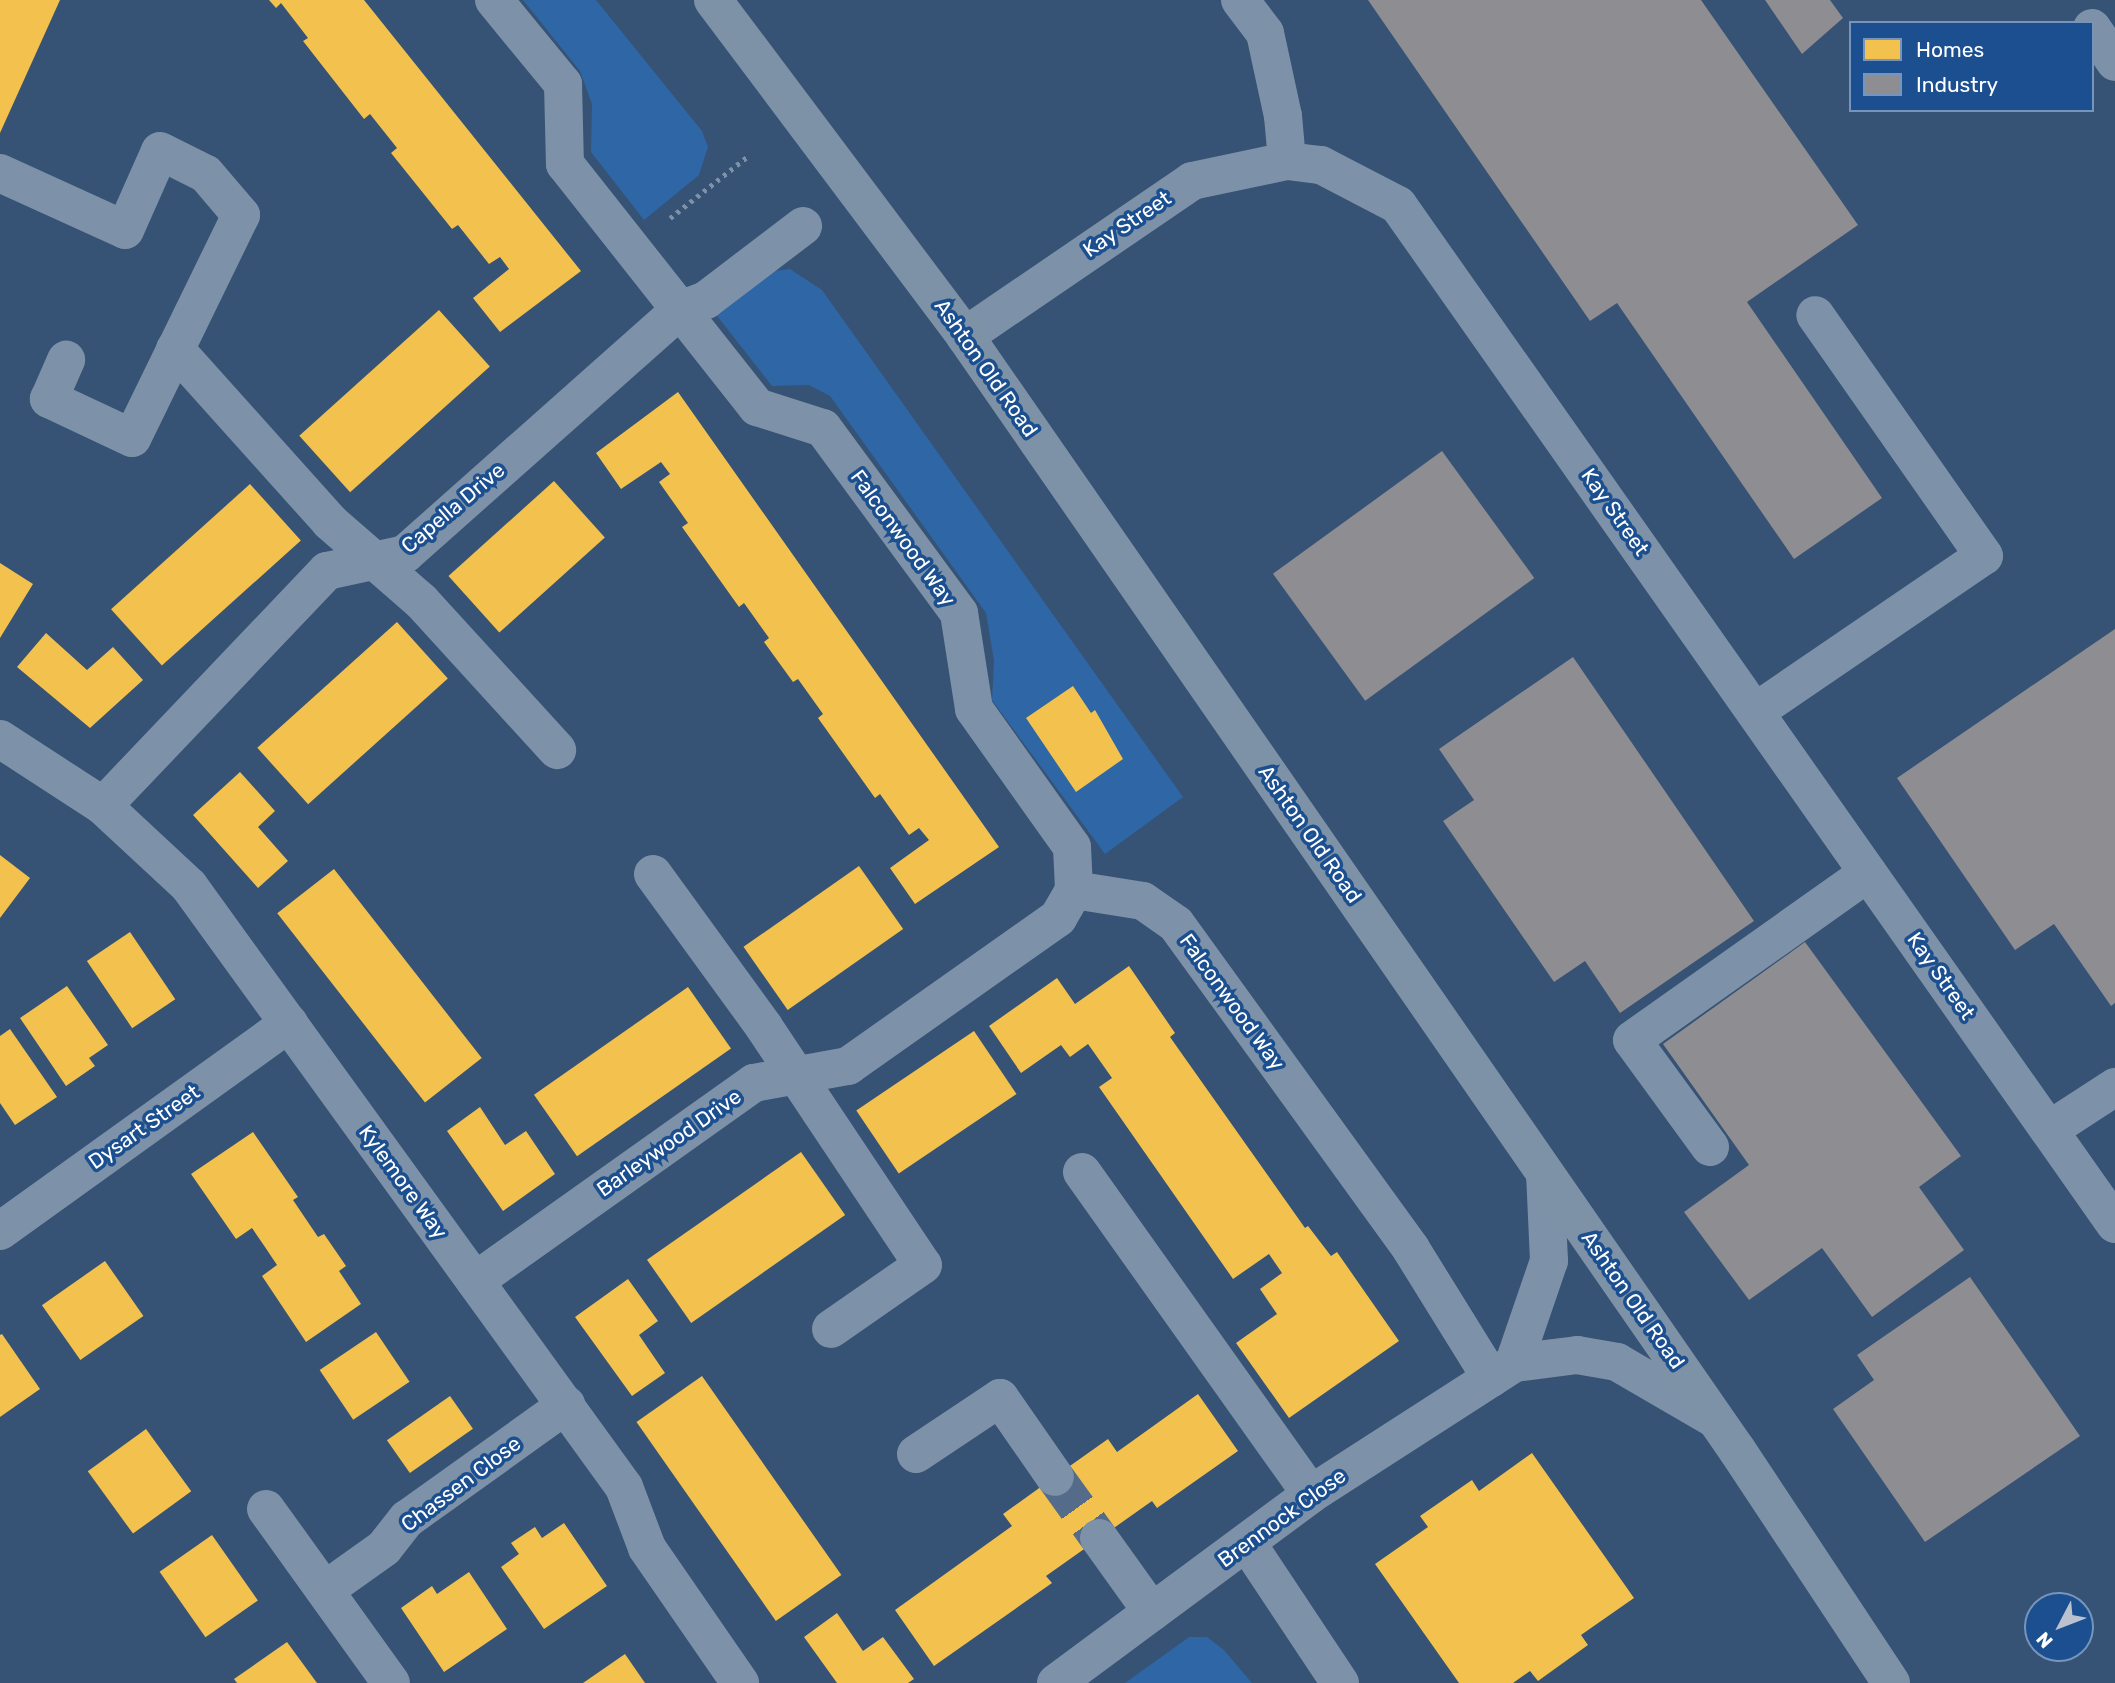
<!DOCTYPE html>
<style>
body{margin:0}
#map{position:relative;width:2115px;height:1683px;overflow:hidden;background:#365274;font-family:Rubik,sans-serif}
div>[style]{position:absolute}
.green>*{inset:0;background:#2f66a5}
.homes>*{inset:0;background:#f2c14e;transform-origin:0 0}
.industry>*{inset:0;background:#8d8d92;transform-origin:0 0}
.minor-tunnel>*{height:38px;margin-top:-19px;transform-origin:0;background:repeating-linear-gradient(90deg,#546c89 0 38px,transparent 0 57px)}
.path>*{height:4.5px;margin-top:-2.25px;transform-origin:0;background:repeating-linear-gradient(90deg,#7d92a8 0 3.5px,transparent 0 8.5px)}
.minor>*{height:38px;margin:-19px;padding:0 19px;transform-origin:19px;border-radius:19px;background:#7d92a8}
.highway>*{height:38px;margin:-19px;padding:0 19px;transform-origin:19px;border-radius:19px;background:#7e92a7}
span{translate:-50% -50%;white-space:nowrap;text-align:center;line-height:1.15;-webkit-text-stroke:7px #1b4f8f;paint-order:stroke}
.street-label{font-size:21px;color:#fff}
.legend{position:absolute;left:1849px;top:21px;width:245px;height:91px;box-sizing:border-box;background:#1b4f8f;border:2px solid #7695bc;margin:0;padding:9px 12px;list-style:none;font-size:21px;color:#fff}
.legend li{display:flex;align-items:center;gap:14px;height:35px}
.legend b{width:35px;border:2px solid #7695bc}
.north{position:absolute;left:2024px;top:1592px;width:70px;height:70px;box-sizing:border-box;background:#1b4f8f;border:2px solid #7695bc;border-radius:50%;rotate:228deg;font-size:19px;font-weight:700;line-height:28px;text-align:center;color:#fff}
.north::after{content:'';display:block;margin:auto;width:24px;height:32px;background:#b9c2ce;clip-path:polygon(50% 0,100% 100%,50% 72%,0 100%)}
</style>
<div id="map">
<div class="green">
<i style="clip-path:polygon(523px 0,596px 0,702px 131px,708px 147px,699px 175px,644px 220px,591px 152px,592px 104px,580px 71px)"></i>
<i style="clip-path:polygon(790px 269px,822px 290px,1183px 797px,1105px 854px,992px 700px,994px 661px,986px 613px,830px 396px,809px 385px,772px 386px,714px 312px,774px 271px)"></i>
<i style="clip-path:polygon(1189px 1637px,1207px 1637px,1224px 1650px,1252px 1683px,1125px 1683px)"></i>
</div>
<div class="homes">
<i style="clip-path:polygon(0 0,60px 0,0 133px)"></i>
<i style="clip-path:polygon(269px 0,364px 0,581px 271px,500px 332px,473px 298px,509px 269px,500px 257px,489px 264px,458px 225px,452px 229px,391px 153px,397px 148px,370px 114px,364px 119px,303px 41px,308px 38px,281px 3px,276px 8px)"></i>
<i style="left:439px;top:310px;width:76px;height:188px;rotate:48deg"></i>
<i style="clip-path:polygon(678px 392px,999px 847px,915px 904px,890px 868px,929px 840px,919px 828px,909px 835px,880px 794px,875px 798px,818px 718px,823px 714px,798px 679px,793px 682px,764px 642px,769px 638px,744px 603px,739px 607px,682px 527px,688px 523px,659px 482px,670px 474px,661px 462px,621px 489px,596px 453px)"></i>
<i style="left:554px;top:481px;width:76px;height:142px;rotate:48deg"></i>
<i style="left:250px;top:484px;width:76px;height:187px;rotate:48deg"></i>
<i style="clip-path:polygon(0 563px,33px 584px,0 638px)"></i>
<i style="left:397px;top:622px;width:76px;height:188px;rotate:48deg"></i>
<i style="clip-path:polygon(46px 633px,87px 670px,113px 647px,143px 680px,90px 728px,17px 667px)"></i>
<i style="clip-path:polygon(1073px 686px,1091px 713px,1095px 710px,1123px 759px,1076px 792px,1026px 718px)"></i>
<i style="clip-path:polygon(240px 772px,275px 811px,258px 827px,288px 861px,258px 888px,193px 815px)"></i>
<i style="clip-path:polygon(0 855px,30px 878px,0 918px)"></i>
<i style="left:859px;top:866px;width:77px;height:141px;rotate:55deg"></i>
<i style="left:334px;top:869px;width:240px;height:72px;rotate:52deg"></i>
<i style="left:130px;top:932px;width:81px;height:52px;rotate:56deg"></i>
<i style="clip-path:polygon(1129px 966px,1175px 1033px,1170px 1037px,1305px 1228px,1308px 1226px,1331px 1256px,1337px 1252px,1399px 1341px,1289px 1418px,1236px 1343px,1277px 1314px,1260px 1289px,1282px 1273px,1269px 1254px,1233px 1279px,1099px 1087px,1112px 1078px,1088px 1044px,1070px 1057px,1061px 1045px,1021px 1073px,989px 1026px,1057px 978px,1075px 1004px)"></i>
<i style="clip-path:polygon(67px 986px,108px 1045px,89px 1058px,95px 1066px,66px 1086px,20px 1018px)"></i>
<i style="left:688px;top:987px;width:75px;height:188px;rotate:55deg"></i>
<i style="clip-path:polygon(10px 1029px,57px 1097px,15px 1125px,0 1103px,0 1036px)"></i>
<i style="left:974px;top:1031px;width:76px;height:142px;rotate:56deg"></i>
<i style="clip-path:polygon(480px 1107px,505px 1145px,526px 1131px,555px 1174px,503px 1211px,447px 1131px)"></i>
<i style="clip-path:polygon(253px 1132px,298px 1197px,293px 1200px,318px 1237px,324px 1234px,346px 1266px,339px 1271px,361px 1304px,306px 1342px,262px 1276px,277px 1265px,265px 1247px,252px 1228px,236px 1239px,191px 1174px)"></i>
<i style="left:801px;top:1152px;width:77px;height:188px;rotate:55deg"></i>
<i style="left:105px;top:1261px;width:67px;height:77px;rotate:55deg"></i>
<i style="clip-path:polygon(628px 1279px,658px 1321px,639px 1335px,665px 1373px,632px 1396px,575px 1317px)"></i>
<i style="left:376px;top:1332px;width:60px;height:68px;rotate:56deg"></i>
<i style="clip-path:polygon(2px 1334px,40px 1389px,0 1417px,0 1335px)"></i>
<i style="left:702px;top:1376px;width:243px;height:80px;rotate:55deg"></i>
<i style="clip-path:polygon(1198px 1394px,1238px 1451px,1157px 1508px,1152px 1501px,1046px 1576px,1052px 1583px,934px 1666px,895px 1610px,1012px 1526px,1003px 1514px,1067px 1468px,1108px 1439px,1117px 1452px)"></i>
<i style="left:450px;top:1396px;width:40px;height:77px;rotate:55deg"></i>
<i style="left:146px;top:1429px;width:77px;height:72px;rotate:54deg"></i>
<i style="clip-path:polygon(1532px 1453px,1634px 1598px,1581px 1635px,1588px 1645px,1538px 1681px,1530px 1671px,1513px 1683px,1459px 1683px,1375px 1564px,1428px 1527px,1420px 1516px,1472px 1480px,1479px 1491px)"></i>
<i style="clip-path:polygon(564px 1523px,607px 1586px,544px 1629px,501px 1567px,519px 1554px,511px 1543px,535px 1527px,542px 1538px)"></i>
<i style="left:212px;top:1535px;width:80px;height:64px;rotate:55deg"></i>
<i style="clip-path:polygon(469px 1572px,507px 1629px,444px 1672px,401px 1608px,432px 1586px,437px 1594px)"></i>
<i style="clip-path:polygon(837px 1613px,863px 1651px,883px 1637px,914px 1679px,908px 1683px,837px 1683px,804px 1637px)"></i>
<i style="clip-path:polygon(287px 1642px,317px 1683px,237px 1683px,234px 1679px)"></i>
<i style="clip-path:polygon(625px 1654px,645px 1683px,583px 1683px)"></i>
</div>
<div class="industry">
<i style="clip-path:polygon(1368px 0,1701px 0,1858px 225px,1747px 302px,1882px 498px,1794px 559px,1617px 303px,1590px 321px)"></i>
<i style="clip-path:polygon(1765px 0,1830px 0,1843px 18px,1802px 54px)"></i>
<i style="left:1442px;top:451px;width:157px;height:209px;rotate:54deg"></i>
<i style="clip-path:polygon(2115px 629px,2115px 1003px,2111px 1006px,2054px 924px,2015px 950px,1897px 778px)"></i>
<i style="clip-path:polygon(1573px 657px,1754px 921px,1620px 1013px,1585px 961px,1554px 982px,1443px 821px,1474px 800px,1439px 749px)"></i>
<i style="clip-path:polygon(1805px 942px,1961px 1156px,1919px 1187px,1964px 1250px,1872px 1317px,1822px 1248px,1749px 1300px,1684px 1212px,1749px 1165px,1663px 1044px)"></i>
<i style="clip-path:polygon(1970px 1277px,2080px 1436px,1925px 1542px,1833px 1409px,1874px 1380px,1857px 1355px)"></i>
</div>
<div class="minor-tunnel">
<i style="left:1055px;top:1477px;width:75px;rotate:54.2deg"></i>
</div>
<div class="path">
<i style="left:670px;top:218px;width:98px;rotate:-38.4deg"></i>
</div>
<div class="minor">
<i style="left:494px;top:0;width:109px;rotate:50.6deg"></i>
<i style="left:563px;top:84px;width:80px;rotate:88.6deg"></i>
<i style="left:565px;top:164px;width:310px;rotate:51.7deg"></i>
<i style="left:757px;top:407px;width:69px;rotate:17.7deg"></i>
<i style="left:823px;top:428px;width:230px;rotate:53.7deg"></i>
<i style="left:959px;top:613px;width:97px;rotate:81.1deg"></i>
<i style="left:974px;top:709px;width:169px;rotate:54.6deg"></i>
<i style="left:1072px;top:847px;width:43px;rotate:87.3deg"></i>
<i style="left:1074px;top:890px;width:70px;rotate:9.1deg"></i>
<i style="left:1143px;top:901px;width:40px;rotate:34.9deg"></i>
<i style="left:1176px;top:924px;width:401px;rotate:54.1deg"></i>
<i style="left:1411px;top:1249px;width:152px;rotate:58.2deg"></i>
<i style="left:1240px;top:0;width:41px;rotate:52.9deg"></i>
<i style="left:1265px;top:33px;width:85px;rotate:77.8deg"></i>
<i style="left:1283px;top:116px;width:45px;rotate:84.9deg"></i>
<i style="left:2092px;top:28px;width:41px;rotate:55.9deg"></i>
<i style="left:0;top:173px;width:137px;rotate:24.5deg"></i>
<i style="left:125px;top:230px;width:86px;rotate:-66.1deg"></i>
<i style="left:160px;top:151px;width:51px;rotate:26.6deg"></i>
<i style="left:206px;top:174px;width:54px;rotate:49.5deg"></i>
<i style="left:241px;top:215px;width:248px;rotate:116deg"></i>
<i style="left:132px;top:438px;width:92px;rotate:-154.8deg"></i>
<i style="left:49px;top:399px;width:43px;rotate:-66.4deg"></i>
<i style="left:965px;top:336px;width:275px;rotate:-34.3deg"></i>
<i style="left:1192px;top:181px;width:97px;rotate:-11.9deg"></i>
<i style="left:1287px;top:161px;width:34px;rotate:7deg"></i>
<i style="left:1321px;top:165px;width:87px;rotate:27.5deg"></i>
<i style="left:1398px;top:205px;width:1246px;rotate:54.87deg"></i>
<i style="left:175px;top:349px;width:232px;rotate:48.1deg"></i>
<i style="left:330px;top:522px;width:121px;rotate:41deg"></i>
<i style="left:421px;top:601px;width:202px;rotate:47.6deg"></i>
<i style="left:1755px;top:712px;width:277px;rotate:-34.3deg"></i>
<i style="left:1984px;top:556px;width:294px;rotate:-125deg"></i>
<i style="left:0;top:739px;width:123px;rotate:33deg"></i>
<i style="left:103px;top:806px;width:117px;rotate:42.9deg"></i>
<i style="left:189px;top:886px;width:742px;rotate:54.1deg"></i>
<i style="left:624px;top:1487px;width:65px;rotate:69.3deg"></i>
<i style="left:647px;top:1548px;width:164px;rotate:55.4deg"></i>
<i style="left:103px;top:806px;width:325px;rotate:-46.4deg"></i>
<i style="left:327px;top:571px;width:80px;rotate:-12.3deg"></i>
<i style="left:405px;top:554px;width:368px;rotate:-41.6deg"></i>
<i style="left:680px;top:310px;width:28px;rotate:-21deg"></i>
<i style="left:706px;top:300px;width:122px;rotate:-37.3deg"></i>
<i style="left:653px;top:874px;width:189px;rotate:54deg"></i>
<i style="left:764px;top:1027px;width:286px;rotate:56.3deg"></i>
<i style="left:923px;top:1265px;width:112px;rotate:145.2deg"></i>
<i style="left:2049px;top:1130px;width:79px;rotate:-33.1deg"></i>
<i style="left:1710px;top:1147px;width:132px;rotate:-126.1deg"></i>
<i style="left:1632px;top:1040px;width:289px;rotate:-35.3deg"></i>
<i style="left:1082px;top:1172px;width:395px;rotate:54.6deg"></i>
<i style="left:0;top:1231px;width:356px;rotate:-35.7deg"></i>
<i style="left:475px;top:1281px;width:342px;rotate:-35.4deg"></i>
<i style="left:754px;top:1083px;width:96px;rotate:-10.3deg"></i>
<i style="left:848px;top:1066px;width:257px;rotate:-35.2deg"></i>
<i style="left:1058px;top:918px;width:32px;rotate:-60deg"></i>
<i style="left:1514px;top:1363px;width:108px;rotate:-71.1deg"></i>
<i style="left:1549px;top:1261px;width:87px;rotate:-92.6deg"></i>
<i style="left:916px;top:1454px;width:101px;rotate:-33.7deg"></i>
<i style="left:1000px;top:1398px;width:96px;rotate:55.2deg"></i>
<i style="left:266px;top:1509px;width:214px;rotate:54.3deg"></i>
<i style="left:1099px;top:1538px;width:91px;rotate:54.4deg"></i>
<i style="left:1247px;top:1543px;width:168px;rotate:56.4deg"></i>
<i style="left:325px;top:1590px;width:72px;rotate:-35.4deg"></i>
<i style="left:384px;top:1548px;width:37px;rotate:-52deg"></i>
<i style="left:407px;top:1519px;width:196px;rotate:-35.6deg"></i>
<i style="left:1056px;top:1683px;width:317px;rotate:-36.5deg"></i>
<i style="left:1311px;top:1494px;width:242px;rotate:-32.8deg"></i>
<i style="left:1514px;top:1363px;width:64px;rotate:-7.2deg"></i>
<i style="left:1577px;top:1355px;width:41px;rotate:9.9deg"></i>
<i style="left:1617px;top:1362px;width:113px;rotate:30.2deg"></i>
</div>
<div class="highway">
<i style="left:713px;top:0;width:420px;rotate:53.1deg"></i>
<i style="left:965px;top:336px;width:1355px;rotate:55.28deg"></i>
<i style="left:1737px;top:1450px;width:279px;rotate:56.5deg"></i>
</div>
<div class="street-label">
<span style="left:1127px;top:224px;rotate:-34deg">Kay Street</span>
<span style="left:986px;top:368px;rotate:55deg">Ashton Old Road</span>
<span style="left:453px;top:508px;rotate:-40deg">Capella Drive</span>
<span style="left:1615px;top:512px;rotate:55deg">Kay Street</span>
<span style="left:903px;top:538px;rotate:54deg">Falconwood Way</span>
<span style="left:1310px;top:834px;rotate:55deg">Ashton Old Road</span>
<span style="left:1941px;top:976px;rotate:55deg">Kay Street</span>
<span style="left:1232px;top:1002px;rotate:54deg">Falconwood Way</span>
<span style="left:144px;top:1127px;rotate:-35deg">Dysart Street</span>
<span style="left:669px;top:1143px;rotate:-35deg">Barleywood Drive</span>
<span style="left:403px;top:1182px;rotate:54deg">Kylemore Way</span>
<span style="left:1633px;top:1300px;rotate:55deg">Ashton Old Road</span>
<span style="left:461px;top:1484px;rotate:-37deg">Chassen Close</span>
<span style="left:1282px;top:1518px;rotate:-36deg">Brennock Close</span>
</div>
<ul class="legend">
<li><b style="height:19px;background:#f2c14e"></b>Homes</li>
<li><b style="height:19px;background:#8d8d92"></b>Industry</li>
</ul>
<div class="north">N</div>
</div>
